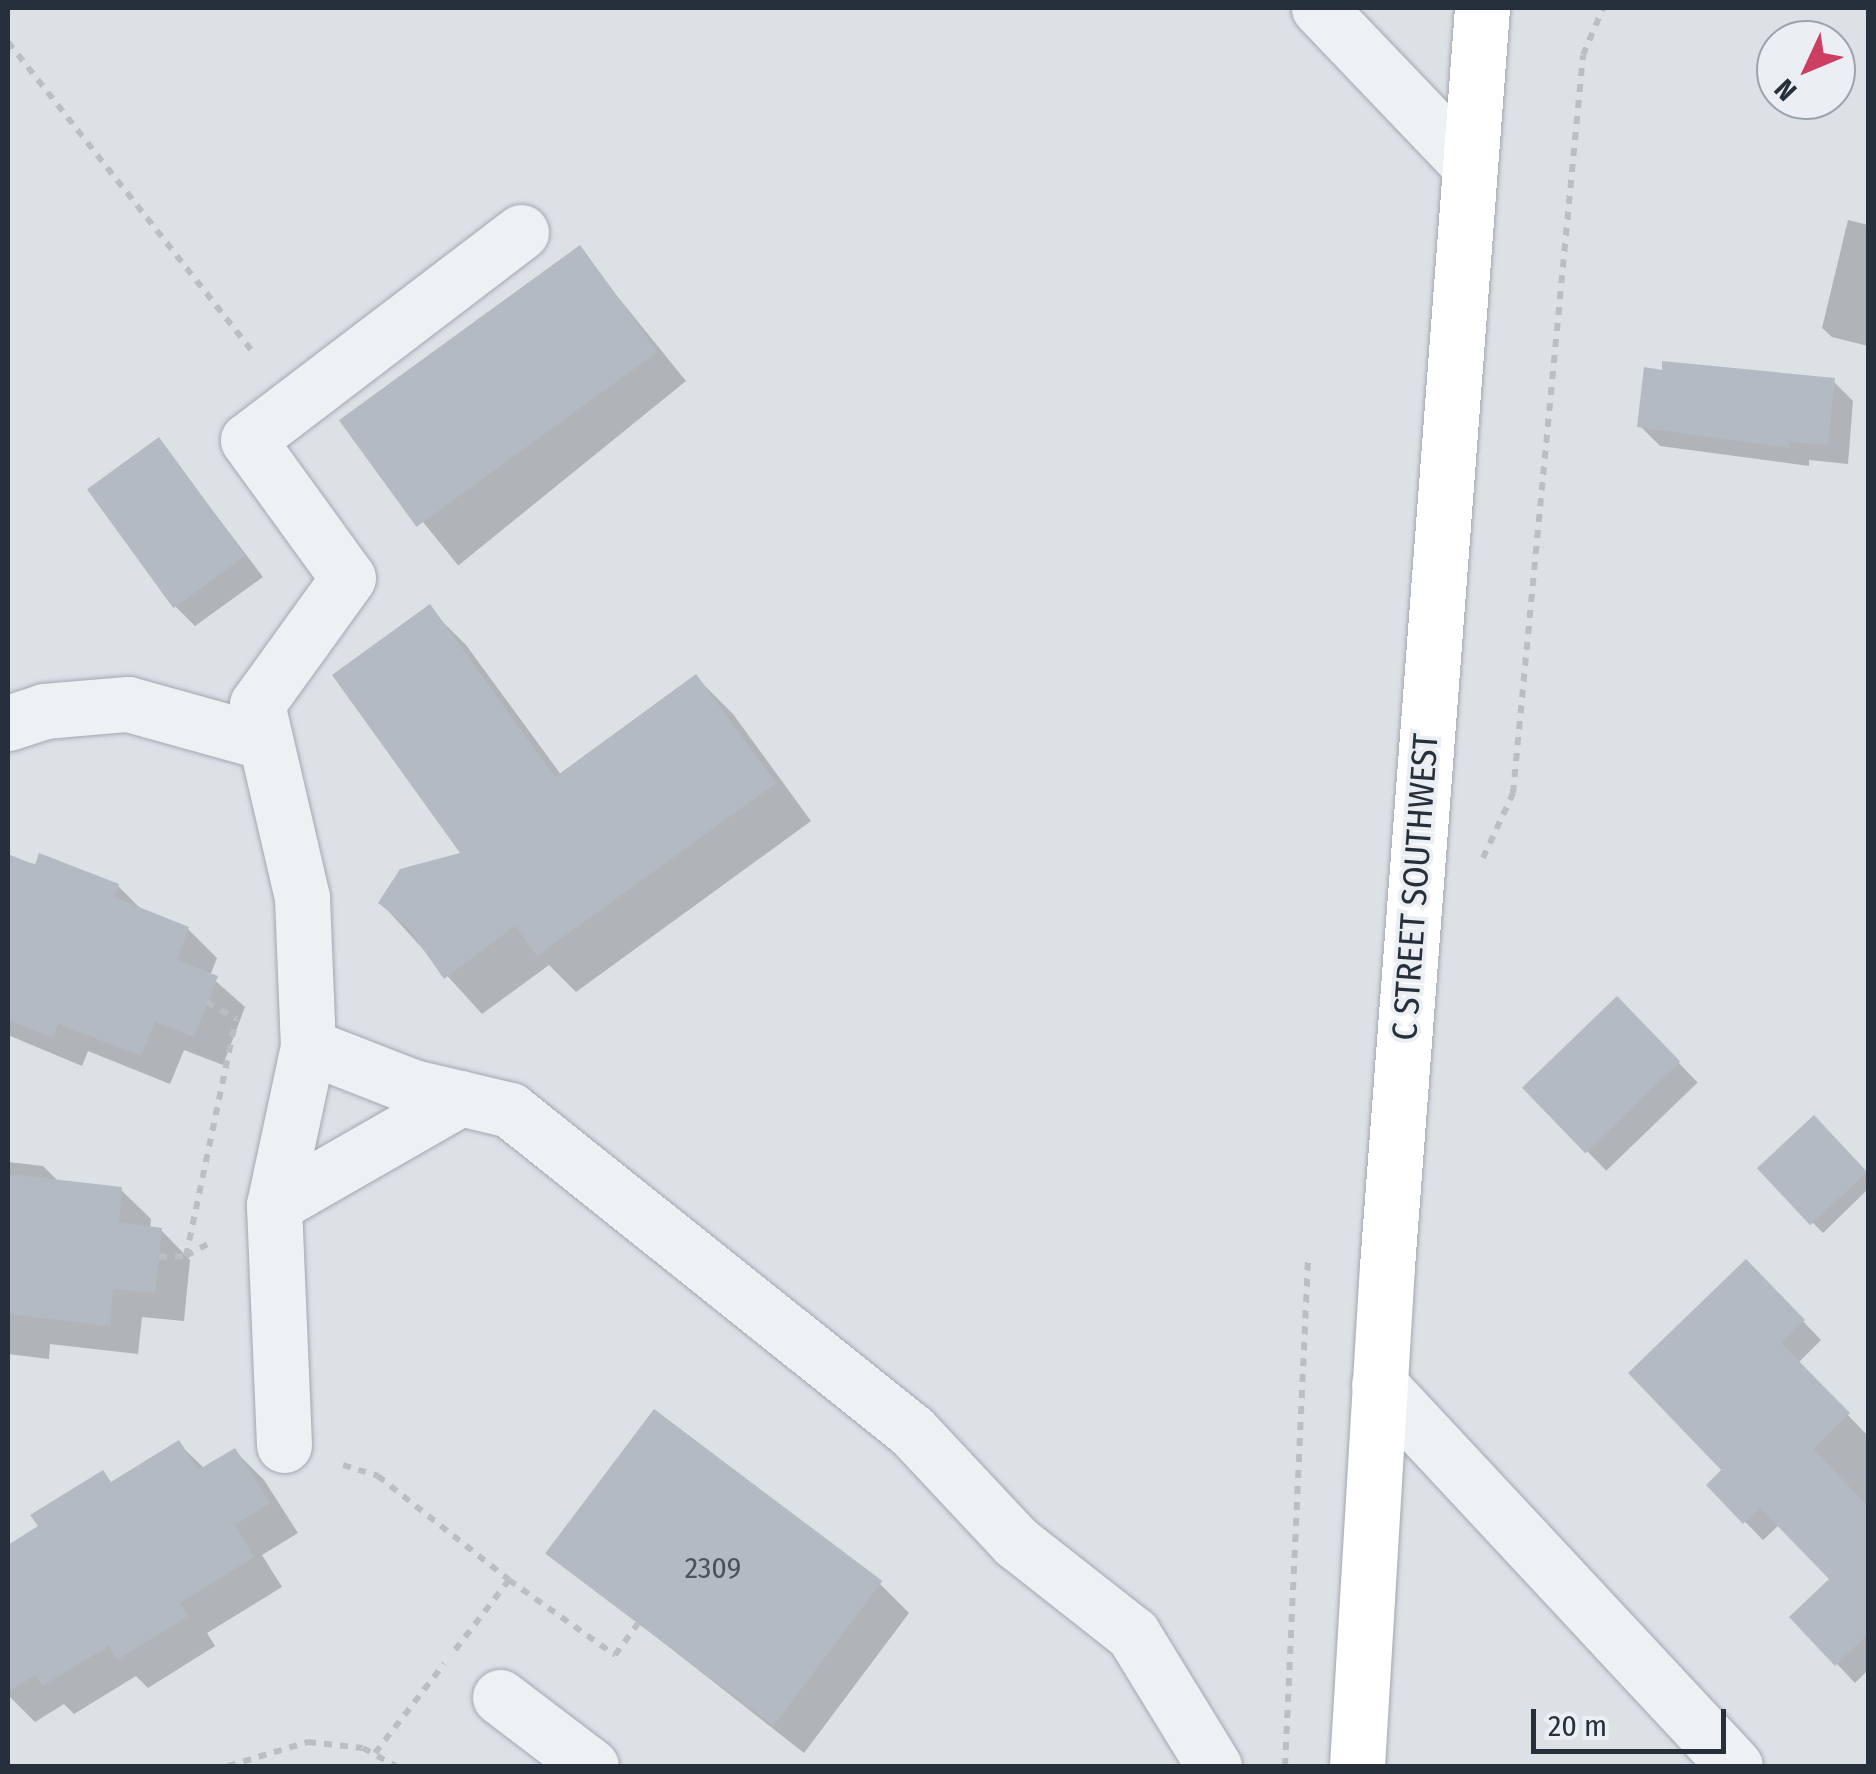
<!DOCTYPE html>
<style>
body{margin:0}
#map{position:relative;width:1876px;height:1774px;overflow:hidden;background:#dce1e6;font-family:"Fira Sans Condensed",sans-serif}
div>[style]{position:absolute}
.shadow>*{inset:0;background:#0003;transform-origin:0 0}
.building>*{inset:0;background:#b3bac3;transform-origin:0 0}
.path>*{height:6px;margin-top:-3px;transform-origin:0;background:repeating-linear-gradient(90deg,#babfc4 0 8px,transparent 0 16px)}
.roads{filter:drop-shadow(0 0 2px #a2a8b0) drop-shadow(0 0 2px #a2a8b0)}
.minor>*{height:55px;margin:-27.5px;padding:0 27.5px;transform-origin:27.5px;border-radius:27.5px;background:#eef1f4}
.major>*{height:55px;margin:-27.5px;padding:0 27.5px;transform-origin:27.5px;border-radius:27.5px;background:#fff}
span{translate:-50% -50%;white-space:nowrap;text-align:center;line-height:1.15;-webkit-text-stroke:8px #ebeff4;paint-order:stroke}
.number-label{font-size:30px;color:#49525e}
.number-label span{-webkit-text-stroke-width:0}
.street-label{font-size:35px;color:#26303c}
.frame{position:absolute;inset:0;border:10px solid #26303c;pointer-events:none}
.north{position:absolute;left:1756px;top:20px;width:100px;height:100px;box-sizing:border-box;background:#ebeff4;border:2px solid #9ca3aa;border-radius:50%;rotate:226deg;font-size:28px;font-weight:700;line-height:40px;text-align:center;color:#26303c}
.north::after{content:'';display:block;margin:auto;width:35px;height:45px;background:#cc3f62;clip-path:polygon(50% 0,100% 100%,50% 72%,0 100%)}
.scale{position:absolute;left:1531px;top:1709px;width:195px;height:45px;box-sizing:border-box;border:5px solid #26303c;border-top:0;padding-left:12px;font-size:30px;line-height:35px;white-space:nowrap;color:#26303c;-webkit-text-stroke:8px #ebeff4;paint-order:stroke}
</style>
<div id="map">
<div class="shadow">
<i style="clip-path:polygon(1848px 220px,1868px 225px,1868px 346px,1832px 337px,1822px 328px)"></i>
<i style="left:579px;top:249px;width:170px;height:293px;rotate:51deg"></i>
<i style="clip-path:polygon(1833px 381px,1853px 401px,1848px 464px,1809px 460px,1809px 466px,1660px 446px,1640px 426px)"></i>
<i style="clip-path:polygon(159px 440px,263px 577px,195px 626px,175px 606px)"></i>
<i style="clip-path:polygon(429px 608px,466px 645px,562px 776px,696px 677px,733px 714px,811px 821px,576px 992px,549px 965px,482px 1014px,381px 903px,464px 855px)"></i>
<i style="clip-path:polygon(8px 857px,118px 886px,143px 911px,188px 929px,217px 958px,210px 976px,245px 1007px,223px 1065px,184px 1050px,170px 1084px,88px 1051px,82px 1066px,8px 1035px)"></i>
<i style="left:1617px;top:999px;width:116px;height:127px;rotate:46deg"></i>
<i style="clip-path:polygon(1814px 1119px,1868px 1176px,1868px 1189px,1823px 1233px,1761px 1170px)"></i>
<i style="clip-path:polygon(8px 1162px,43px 1166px,59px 1182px,121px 1190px,151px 1219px,150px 1229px,161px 1230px,190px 1260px,184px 1321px,142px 1317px,138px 1354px,50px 1344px,49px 1359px,8px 1354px)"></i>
<i style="clip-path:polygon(1746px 1262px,1821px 1340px,1798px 1363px,1868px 1436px,1868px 1670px,1855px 1683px,1793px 1617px,1832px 1579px,1779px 1525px,1763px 1540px,1709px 1485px,1725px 1470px)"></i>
<i style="clip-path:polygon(178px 1443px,205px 1469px,235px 1451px,264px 1480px,298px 1533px,262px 1555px,282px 1587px,207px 1633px,215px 1646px,148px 1688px,136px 1676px,74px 1714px,64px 1704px,35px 1722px,8px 1695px,8px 1548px)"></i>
<i style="clip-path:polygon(548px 1552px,880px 1584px,909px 1613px,804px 1753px)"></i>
</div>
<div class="building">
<i style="left:580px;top:245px;width:132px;height:298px;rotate:54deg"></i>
<i style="clip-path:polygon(1662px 361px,1835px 378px,1828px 445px,1790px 442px,1790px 448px,1637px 427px,1644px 367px,1662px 370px)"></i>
<i style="left:159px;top:437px;width:147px;height:89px;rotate:54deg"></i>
<i style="clip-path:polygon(430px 604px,555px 777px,696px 674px,776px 783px,537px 956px,515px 926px,444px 979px,406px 925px,378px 903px,400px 869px,460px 853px,332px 675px)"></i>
<i style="clip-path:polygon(39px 853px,119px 884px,114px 897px,189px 927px,177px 960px,218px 976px,194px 1037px,155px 1022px,141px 1056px,58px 1024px,53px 1038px,8px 1020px,8px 854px,35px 865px)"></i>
<i style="left:1617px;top:996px;width:91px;height:132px;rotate:46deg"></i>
<i style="left:1814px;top:1115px;width:78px;height:78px;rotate:47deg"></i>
<i style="clip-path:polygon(8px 1174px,122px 1187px,119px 1222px,162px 1228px,155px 1293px,113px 1289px,110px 1326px,8px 1314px)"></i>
<i style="clip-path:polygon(1746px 1259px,1805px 1320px,1781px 1343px,1850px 1413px,1813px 1449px,1868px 1506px,1868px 1634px,1835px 1666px,1789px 1617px,1829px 1579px,1760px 1508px,1743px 1524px,1706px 1485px,1721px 1470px,1628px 1373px)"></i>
<i style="left:654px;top:1409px;width:286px;height:181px;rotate:37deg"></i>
<i style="clip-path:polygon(179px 1440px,198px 1470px,235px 1448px,254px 1477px,270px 1503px,235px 1525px,254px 1557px,180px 1603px,188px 1616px,117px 1660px,109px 1646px,42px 1686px,36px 1675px,8px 1692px,8px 1545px,38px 1526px,30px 1515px,103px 1470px,111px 1482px)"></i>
</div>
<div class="path">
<i style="left:8px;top:42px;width:400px;rotate:51.7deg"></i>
<i style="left:1483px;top:858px;width:72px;rotate:-65.2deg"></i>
<i style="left:1513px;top:793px;width:741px;rotate:-84.58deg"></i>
<i style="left:1583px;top:55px;width:51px;rotate:-66.9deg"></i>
<i style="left:207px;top:1002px;width:34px;rotate:30deg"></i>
<i style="left:186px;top:1256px;width:242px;rotate:-78.1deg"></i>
<i style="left:159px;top:1257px;width:27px;rotate:-2deg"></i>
<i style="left:186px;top:1256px;width:31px;rotate:-29deg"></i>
<i style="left:343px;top:1465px;width:37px;rotate:17deg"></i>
<i style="left:378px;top:1476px;width:167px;rotate:38.4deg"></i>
<i style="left:509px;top:1580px;width:93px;rotate:127.6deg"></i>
<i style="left:509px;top:1580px;width:130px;rotate:35.3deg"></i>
<i style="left:615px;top:1655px;width:39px;rotate:-54deg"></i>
<i style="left:375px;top:1753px;width:113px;rotate:-52.2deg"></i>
<i style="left:228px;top:1766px;width:84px;rotate:-16.7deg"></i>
<i style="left:308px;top:1742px;width:55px;rotate:6.2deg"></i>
<i style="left:363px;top:1748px;width:37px;rotate:29deg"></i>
<i style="left:1285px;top:1766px;width:507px;rotate:-87.4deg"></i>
</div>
<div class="roads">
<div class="minor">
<i style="left:1319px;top:8px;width:217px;rotate:46.3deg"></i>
<i style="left:521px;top:232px;width:343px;rotate:142.7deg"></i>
<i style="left:248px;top:440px;width:170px;rotate:54.1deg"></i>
<i style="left:348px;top:578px;width:155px;rotate:125.8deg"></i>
<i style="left:257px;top:704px;width:199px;rotate:76.9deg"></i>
<i style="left:302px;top:898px;width:148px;rotate:87.7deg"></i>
<i style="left:308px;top:1046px;width:113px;rotate:21.3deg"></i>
<i style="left:413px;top:1087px;width:100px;rotate:13.3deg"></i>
<i style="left:510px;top:1110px;width:514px;rotate:38.61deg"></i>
<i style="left:912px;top:1431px;width:152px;rotate:46.9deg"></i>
<i style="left:1016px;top:1542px;width:149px;rotate:38.2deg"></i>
<i style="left:1133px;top:1634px;width:155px;rotate:58.5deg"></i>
<i style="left:8px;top:723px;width:38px;rotate:-18deg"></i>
<i style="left:44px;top:711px;width:84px;rotate:-4.8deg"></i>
<i style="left:128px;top:704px;width:142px;rotate:15.5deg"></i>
<i style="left:274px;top:1205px;width:163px;rotate:-77.9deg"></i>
<i style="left:1379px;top:1384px;width:522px;rotate:47.02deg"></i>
<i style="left:284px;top:1445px;width:240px;rotate:-92.4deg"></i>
<i style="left:274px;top:1205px;width:215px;rotate:-29.8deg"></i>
<i style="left:500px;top:1697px;width:114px;rotate:37.2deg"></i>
</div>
<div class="major">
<i style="left:1357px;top:1766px;width:501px;rotate:-86.57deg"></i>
<i style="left:1387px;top:1266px;width:1262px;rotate:-85.68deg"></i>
</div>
</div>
<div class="number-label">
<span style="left:713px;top:1568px">2309</span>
</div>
<div class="street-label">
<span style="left:1415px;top:887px;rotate:-86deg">C STREET SOUTHWEST</span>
</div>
<div class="frame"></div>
<div class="north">N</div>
<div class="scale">20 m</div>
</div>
